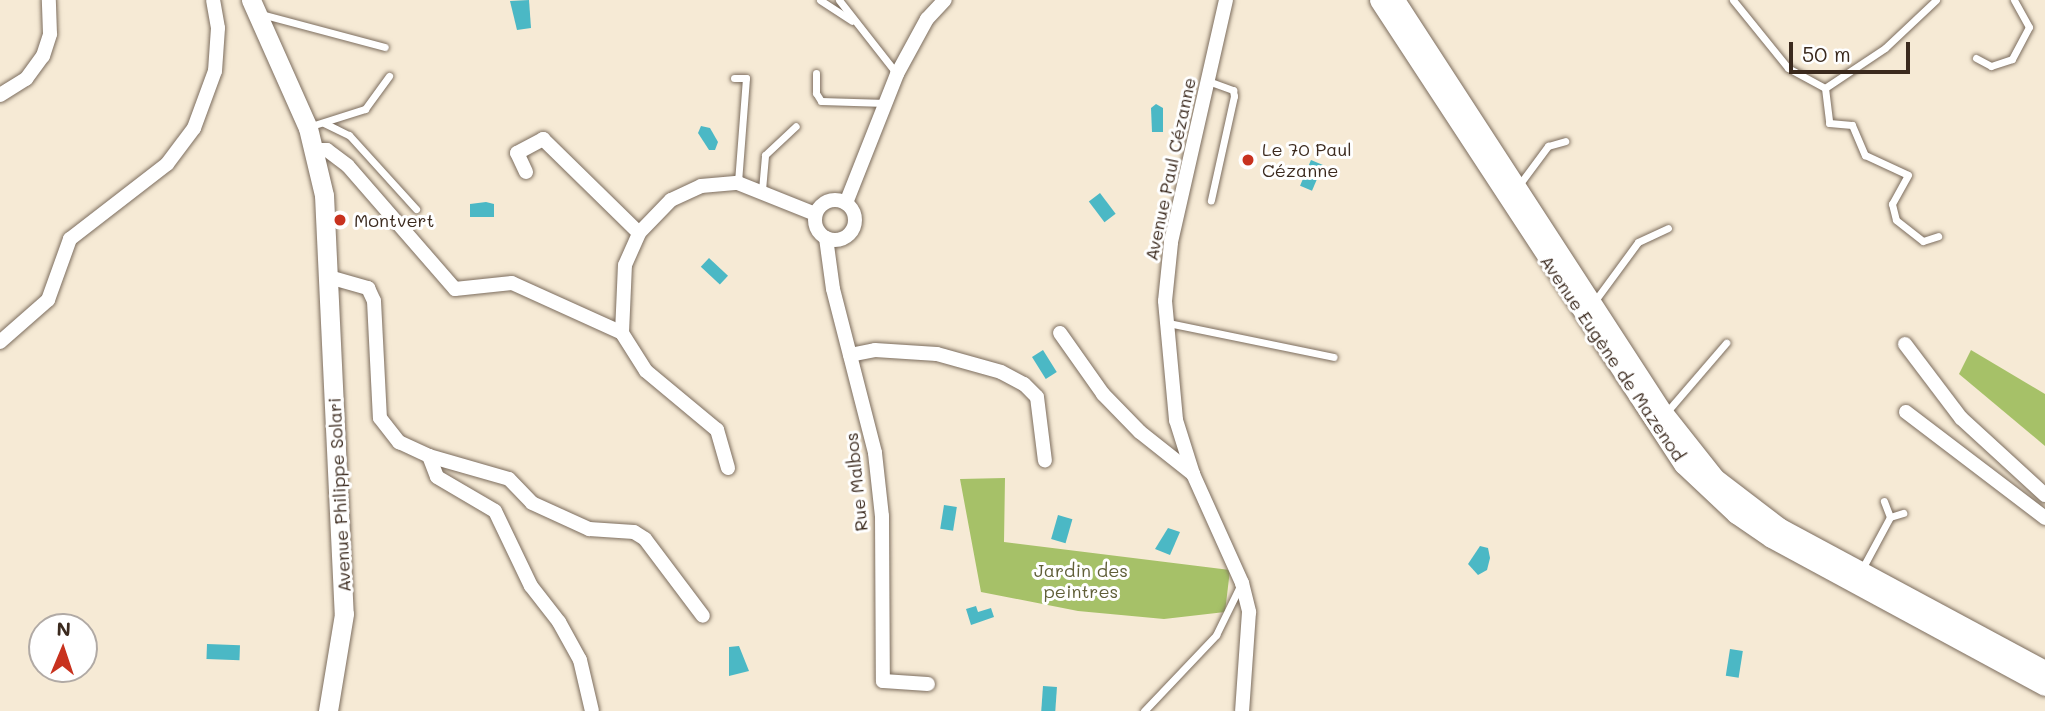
<!DOCTYPE html>
<meta charset="utf-8">
<style>
body{margin:0}
#map{position:relative;width:2045px;height:711px;overflow:hidden;background:#f6ead5;font-family:Mali,sans-serif}
div>[style]{position:absolute}
.green>*{inset:0;background:#a6c168}
.water>*{inset:0;background:#4bb8c5;transform-origin:0 0}
.roads{filter:drop-shadow(0 0 2px #7c6d5e) drop-shadow(0 0 2px #7c6d5e)}
.lane>*{height:7px;margin:-3.5px;padding:0 3.5px;transform-origin:3.5px;border-radius:3.5px;background:#fff}
.street>*{height:14px;margin:-7px;padding:0 7px;transform-origin:7px;border-radius:7px;background:#fff}
.street>.ring{margin:-7px;padding:0;box-sizing:content-box;background:none;border:14px solid #fff;border-radius:50%}
.secondary>*{height:19px;margin:-9.5px;padding:0 9.5px;transform-origin:9.5px;border-radius:9.5px;background:#fff}
.dots>*{width:19px;height:19px;translate:-50% -50%;box-sizing:border-box;border:4px solid #fff;border-radius:50%}
span{translate:-50% -50%;white-space:nowrap;text-align:center;line-height:1.15;-webkit-text-stroke:6px #fff;paint-order:stroke}
.poi-label{font-size:18px;color:#3b2a1e}
.left{translate:0 -50%;text-align:left}
.street-label{font-size:18px;color:#3b2a1e}
.park-label{font-size:18px;color:#605f38}
.north{position:absolute;left:28px;top:613px;width:70px;height:70px;box-sizing:border-box;background:#fff;border:2px solid #b1aaa5;border-radius:50%;rotate:2deg;font-size:19px;font-weight:700;line-height:28px;text-align:center;color:#3b2a1e}
.north::after{content:'';display:block;margin:auto;width:24px;height:32px;background:#c8321e;clip-path:polygon(50% 0,100% 100%,50% 72%,0 100%)}
.scale{position:absolute;left:1789px;top:42px;width:121px;height:32px;box-sizing:border-box;border:4px solid #3b2a1e;border-top:0;padding-left:9px;font-size:21px;line-height:24px;white-space:nowrap;color:#3b2a1e;-webkit-text-stroke:5px #fff;paint-order:stroke}
</style>
<div id="map">
<div class="green">
<i style="clip-path:polygon(1971px 350px,2045px 394px,2045px 446px,1959px 374px)"></i>
<i style="clip-path:polygon(1005px 478px,1004px 542px,1230px 570px,1225px 612px,1164px 619px,1078px 611px,981px 592px,960px 479px)"></i>
</div>
<div class="water">
<i style="clip-path:polygon(529px 0,531px 28px,517px 30px,510px 1px)"></i>
<i style="clip-path:polygon(1156px 104px,1163px 108px,1163px 132px,1152px 132px,1151px 108px)"></i>
<i style="clip-path:polygon(701px 126px,710px 128px,718px 142px,715px 150px,709px 150px,698px 133px)"></i>
<i style="left:1311px;top:160px;width:13px;height:28px;rotate:23deg"></i>
<i style="left:1100px;top:193px;width:26px;height:14px;rotate:53deg"></i>
<i style="clip-path:polygon(486px 202px,494px 204px,494px 217px,470px 217px,470px 204px)"></i>
<i style="left:709px;top:258px;width:26px;height:12px;rotate:43deg"></i>
<i style="left:1043px;top:350px;width:26px;height:13px;rotate:58deg"></i>
<i style="left:944px;top:505px;width:13px;height:24px;rotate:9deg"></i>
<i style="left:1058px;top:515px;width:15px;height:25px;rotate:16deg"></i>
<i style="clip-path:polygon(1168px 528px,1180px 532px,1170px 555px,1155px 549px)"></i>
<i style="clip-path:polygon(1480px 546px,1488px 548px,1490px 558px,1487px 570px,1478px 575px,1468px 564px)"></i>
<i style="clip-path:polygon(976px 606px,978px 612px,991px 608px,994px 617px,971px 625px,966px 609px)"></i>
<i style="left:207px;top:644px;width:33px;height:15px;rotate:2deg"></i>
<i style="clip-path:polygon(739px 646px,749px 671px,729px 676px,729px 647px)"></i>
<i style="left:1730px;top:649px;width:13px;height:27px;rotate:9deg"></i>
<i style="left:1043px;top:686px;width:14px;height:25px;rotate:4deg"></i>
</div>
<div class="roads">
<div class="lane">
<i style="left:820px;top:0;width:38px;rotate:33deg"></i>
<i style="left:839px;top:0;width:94px;rotate:51.9deg"></i>
<i style="left:1733px;top:0;width:87px;rotate:51deg"></i>
<i style="left:1788px;top:68px;width:42px;rotate:28.4deg"></i>
<i style="left:1825px;top:88px;width:35px;rotate:83deg"></i>
<i style="left:1829px;top:123px;width:23px;rotate:5deg"></i>
<i style="left:1852px;top:125px;width:33px;rotate:67deg"></i>
<i style="left:1865px;top:155px;width:47px;rotate:24.9deg"></i>
<i style="left:1908px;top:175px;width:33px;rotate:119deg"></i>
<i style="left:1892px;top:204px;width:16px;rotate:76deg"></i>
<i style="left:1896px;top:220px;width:34px;rotate:38deg"></i>
<i style="left:1923px;top:241px;width:16px;rotate:-18deg"></i>
<i style="left:261px;top:14px;width:128px;rotate:14.9deg"></i>
<i style="left:1976px;top:58px;width:17px;rotate:28deg"></i>
<i style="left:1991px;top:66px;width:22px;rotate:-18deg"></i>
<i style="left:2012px;top:59px;width:36px;rotate:-62deg"></i>
<i style="left:2029px;top:27px;width:31px;rotate:-119deg"></i>
<i style="left:816px;top:73px;width:20px;rotate:90deg"></i>
<i style="left:816px;top:93px;width:9px;rotate:58deg"></i>
<i style="left:821px;top:101px;width:65px;rotate:1.8deg"></i>
<i style="left:734px;top:78px;width:12px"></i>
<i style="left:746px;top:78px;width:105px;rotate:94.4deg"></i>
<i style="left:1208px;top:81px;width:27px;rotate:20deg"></i>
<i style="left:1233px;top:90px;width:6px;rotate:81deg"></i>
<i style="left:1234px;top:96px;width:107px;rotate:102.5deg"></i>
<i style="left:1825px;top:88px;width:72px;rotate:-33.7deg"></i>
<i style="left:1885px;top:48px;width:70px;rotate:-43.3deg"></i>
<i style="left:324px;top:123px;width:28px;rotate:26deg"></i>
<i style="left:349px;top:135px;width:100px;rotate:47.8deg"></i>
<i style="left:308px;top:127px;width:60px;rotate:-17.5deg"></i>
<i style="left:365px;top:109px;width:41px;rotate:-54deg"></i>
<i style="left:1519px;top:185px;width:49px;rotate:-53.4deg"></i>
<i style="left:1548px;top:146px;width:18px;rotate:-16deg"></i>
<i style="left:762px;top:190px;width:35px;rotate:-85deg"></i>
<i style="left:765px;top:155px;width:42px;rotate:-43.1deg"></i>
<i style="left:1594px;top:302px;width:74px;rotate:-53.7deg"></i>
<i style="left:1638px;top:242px;width:33px;rotate:-25deg"></i>
<i style="left:1168px;top:323px;width:169px;rotate:11.6deg"></i>
<i style="left:1665px;top:414px;width:94px;rotate:-49.3deg"></i>
<i style="left:1890px;top:517px;width:14px;rotate:-17deg"></i>
<i style="left:1862px;top:569px;width:59px;rotate:-61.7deg"></i>
<i style="left:1890px;top:517px;width:17px;rotate:-111deg"></i>
<i style="left:1144px;top:711px;width:105px;rotate:-46.5deg"></i>
<i style="left:1216px;top:635px;width:55px;rotate:-63.9deg"></i>
</div>
<div class="street">
<i style="left:1226px;top:0;width:249px;rotate:102.8deg"></i>
<i style="left:1171px;top:243px;width:58px;rotate:95.9deg"></i>
<i style="left:1165px;top:301px;width:120px;rotate:84.7deg"></i>
<i style="left:1176px;top:420px;width:57px;rotate:72.5deg"></i>
<i style="left:1193px;top:474px;width:120px;rotate:65.8deg"></i>
<i style="left:1242px;top:583px;width:30px;rotate:76deg"></i>
<i style="left:1249px;top:612px;width:99px;rotate:94deg"></i>
<i style="left:0;top:95px;width:31px;rotate:-32deg"></i>
<i style="left:26px;top:79px;width:29px;rotate:-54deg"></i>
<i style="left:43px;top:56px;width:23px;rotate:-72deg"></i>
<i style="left:50px;top:34px;width:34px;rotate:-92deg"></i>
<i style="left:314px;top:150px;width:13px"></i>
<i style="left:327px;top:150px;width:26px;rotate:37deg"></i>
<i style="left:348px;top:166px;width:163px;rotate:49deg"></i>
<i style="left:455px;top:289px;width:57px;rotate:-6deg"></i>
<i style="left:512px;top:283px;width:121px;rotate:24.4deg"></i>
<i style="left:526px;top:172px;width:21px;rotate:-115deg"></i>
<i style="left:517px;top:153px;width:30px;rotate:-28deg"></i>
<i style="left:543px;top:139px;width:134px;rotate:44.4deg"></i>
<i class="ring" style="left:815px;top:200px;width:26px;height:26px"></i>
<i style="left:846px;top:203px;width:139px;rotate:-68.4deg"></i>
<i style="left:897px;top:74px;width:63px;rotate:-61.4deg"></i>
<i style="left:927px;top:19px;width:26px;rotate:-47deg"></i>
<i style="left:826px;top:238px;width:51px;rotate:82.2deg"></i>
<i style="left:833px;top:289px;width:169px;rotate:75.6deg"></i>
<i style="left:875px;top:453px;width:63px;rotate:83.7deg"></i>
<i style="left:882px;top:516px;width:165px;rotate:89.7deg"></i>
<i style="left:883px;top:681px;width:45px;rotate:3.8deg"></i>
<i style="left:329px;top:277px;width:41px;rotate:15.8deg"></i>
<i style="left:368px;top:288px;width:14px;rotate:65deg"></i>
<i style="left:374px;top:301px;width:117px;rotate:87.1deg"></i>
<i style="left:380px;top:418px;width:31px;rotate:52deg"></i>
<i style="left:399px;top:442px;width:33px;rotate:25deg"></i>
<i style="left:429px;top:456px;width:22px;rotate:69deg"></i>
<i style="left:437px;top:477px;width:67px;rotate:30.4deg"></i>
<i style="left:495px;top:511px;width:83px;rotate:64.4deg"></i>
<i style="left:531px;top:586px;width:46px;rotate:52.1deg"></i>
<i style="left:559px;top:622px;width:43px;rotate:61.1deg"></i>
<i style="left:580px;top:660px;width:52px;rotate:76.8deg"></i>
<i style="left:1060px;top:333px;width:75px;rotate:54.8deg"></i>
<i style="left:1103px;top:394px;width:53px;rotate:45.8deg"></i>
<i style="left:1140px;top:432px;width:68px;rotate:38.4deg"></i>
<i style="left:0;top:342px;width:64px;rotate:-41.2deg"></i>
<i style="left:48px;top:300px;width:65px;rotate:-70.2deg"></i>
<i style="left:70px;top:239px;width:123px;rotate:-37.7deg"></i>
<i style="left:167px;top:164px;width:45px;rotate:-53.1deg"></i>
<i style="left:194px;top:128px;width:61px;rotate:-69.8deg"></i>
<i style="left:215px;top:71px;width:43px;rotate:-86deg"></i>
<i style="left:218px;top:28px;width:28px;rotate:-100deg"></i>
<i style="left:1905px;top:344px;width:93px;rotate:52.9deg"></i>
<i style="left:1961px;top:418px;width:114px;rotate:42.5deg"></i>
<i style="left:850px;top:355px;width:25px;rotate:-11deg"></i>
<i style="left:875px;top:350px;width:62px;rotate:3.7deg"></i>
<i style="left:937px;top:354px;width:66px;rotate:15.7deg"></i>
<i style="left:1001px;top:372px;width:26px;rotate:28deg"></i>
<i style="left:1024px;top:384px;width:18px;rotate:45deg"></i>
<i style="left:1037px;top:397px;width:64px;rotate:82.9deg"></i>
<i style="left:1906px;top:412px;width:175px;rotate:37.3deg"></i>
<i style="left:429px;top:456px;width:83px;rotate:16deg"></i>
<i style="left:509px;top:479px;width:33px;rotate:46deg"></i>
<i style="left:532px;top:503px;width:63px;rotate:24.5deg"></i>
<i style="left:589px;top:529px;width:45px;rotate:3.8deg"></i>
<i style="left:634px;top:532px;width:13px;rotate:32deg"></i>
<i style="left:645px;top:539px;width:96px;rotate:53deg"></i>
<i style="left:728px;top:468px;width:40px;rotate:-106deg"></i>
<i style="left:717px;top:430px;width:92px;rotate:-140.3deg"></i>
<i style="left:646px;top:371px;width:45px;rotate:-122.3deg"></i>
<i style="left:622px;top:333px;width:68px;rotate:-87.5deg"></i>
<i style="left:625px;top:265px;width:35px;rotate:-66deg"></i>
<i style="left:639px;top:233px;width:46px;rotate:-45.9deg"></i>
<i style="left:671px;top:200px;width:33px;rotate:-25deg"></i>
<i style="left:701px;top:186px;width:37px;rotate:-5deg"></i>
<i style="left:738px;top:183px;width:83px;rotate:21.9deg"></i>
</div>
<div class="secondary">
<i style="left:251px;top:0;width:140px;rotate:66deg"></i>
<i style="left:308px;top:128px;width:69px;rotate:76.6deg"></i>
<i style="left:324px;top:195px;width:419px;rotate:87.3deg"></i>
<i style="left:344px;top:614px;width:98px;rotate:99.4deg"></i>
<i style="left:1379px;top:0;width:555px;rotate:56.77deg"></i>
<i style="left:1683px;top:464px;width:73px;rotate:43.3deg"></i>
<i style="left:1736px;top:514px;width:42px;rotate:34.4deg"></i>
<i style="left:1771px;top:538px;width:311px;rotate:28.4deg"></i>
<i style="left:1395px;top:0;width:495px;rotate:57deg"></i>
<i style="left:1665px;top:415px;width:80px;rotate:51.6deg"></i>
<i style="left:1715px;top:478px;width:81px;rotate:37.4deg"></i>
<i style="left:1779px;top:527px;width:302px;rotate:28.3deg"></i>
</div>
</div>
<div class="dots">
<i style="left:1248px;top:160px;background:#c8321e"></i>
<i style="left:340px;top:220px;background:#c8321e"></i>
</div>
<div class="poi-label">
<span class="left" style="left:1262px;top:160px">Le 70 Paul<br>Cézanne</span>
<span class="left" style="left:354px;top:220px">Montvert</span>
</div>
<div class="street-label">
<span style="left:1170px;top:169px;rotate:-78deg">Avenue Paul Cézanne</span>
<span style="left:1613px;top:358px;rotate:56deg">Avenue Eugène de Mazenod</span>
<span style="left:856px;top:482px;rotate:-96deg">Rue Malbos</span>
<span style="left:339px;top:495px;rotate:-93deg">Avenue Philippe Solari</span>
</div>
<div class="park-label">
<span style="left:1081px;top:581px">Jardin des<br>peintres</span>
</div>
<div class="north">N</div>
<div class="scale">50 m</div>
</div>
